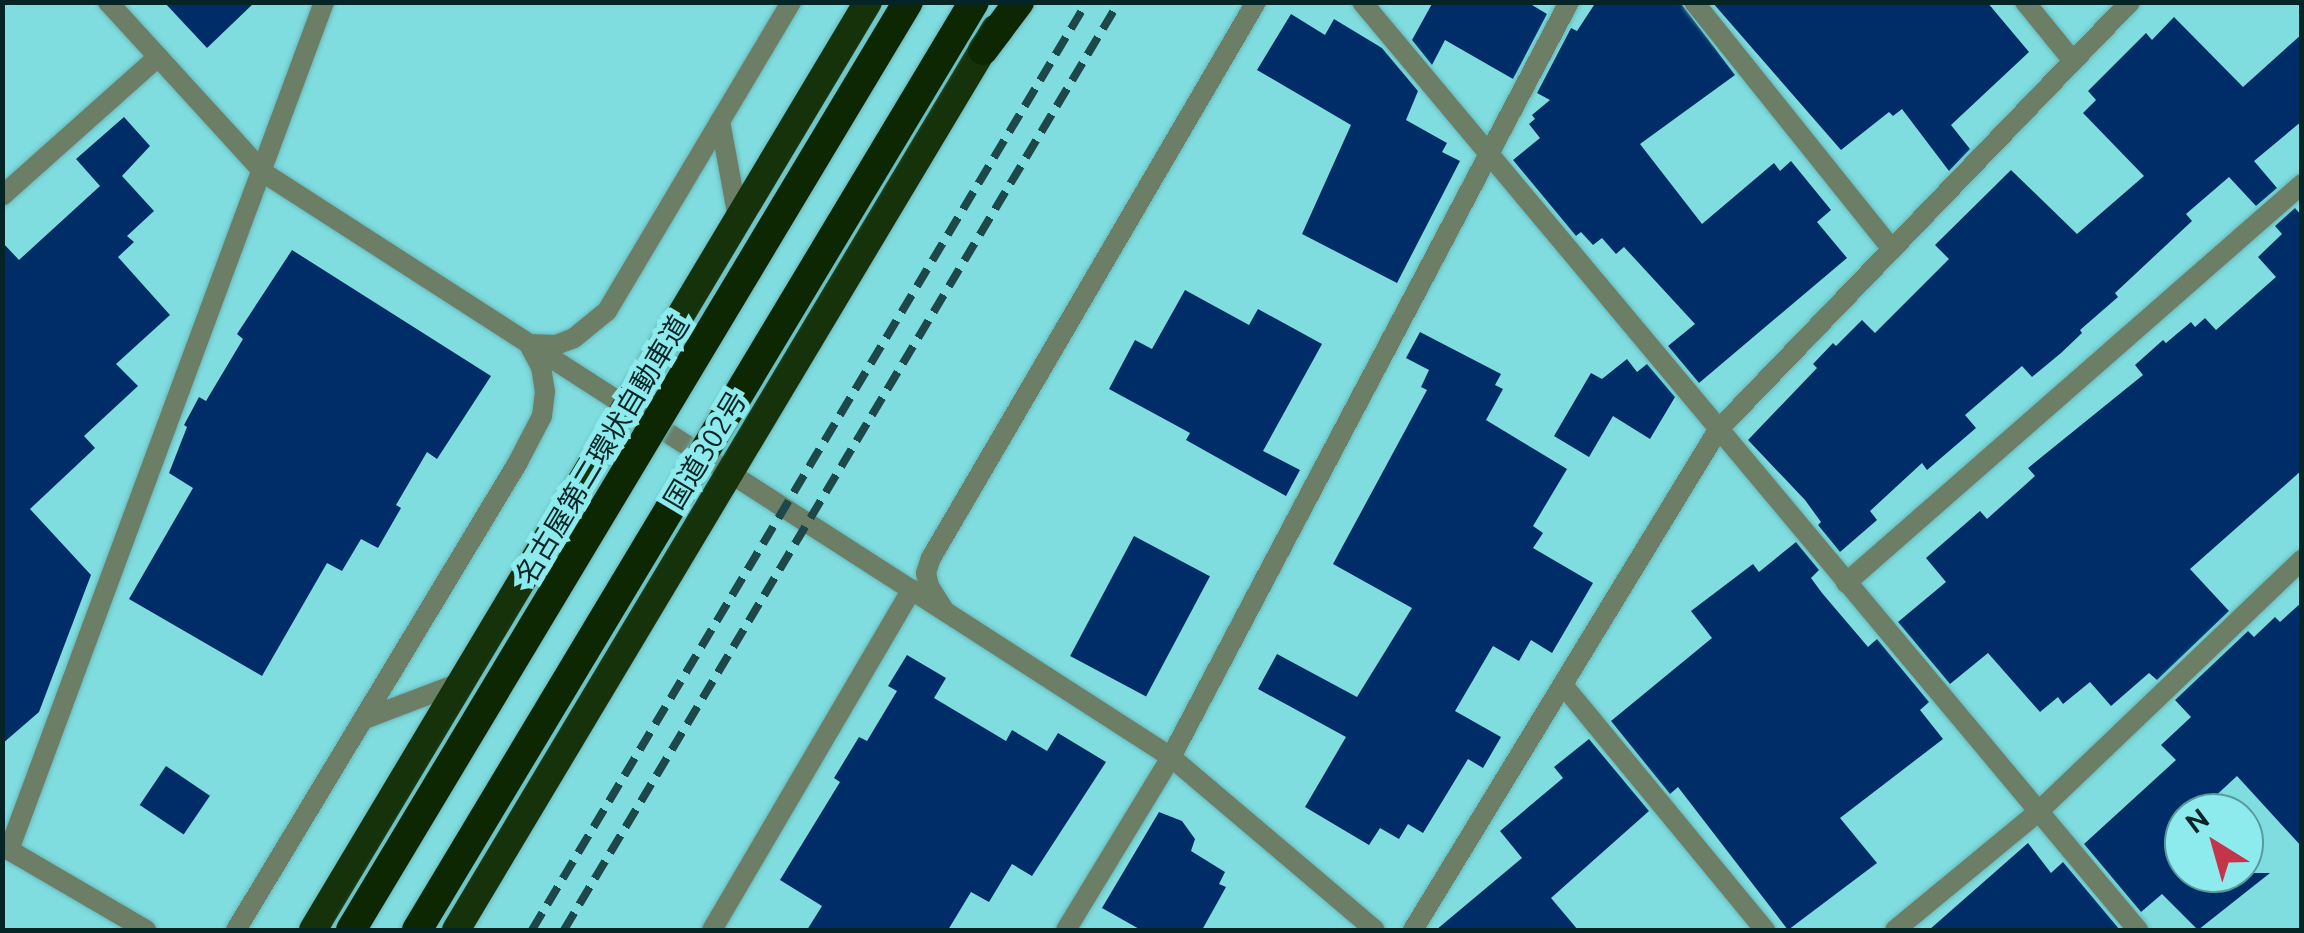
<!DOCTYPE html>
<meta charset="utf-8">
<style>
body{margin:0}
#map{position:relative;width:2304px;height:933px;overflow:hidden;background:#80dddf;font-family:Ubuntu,"Noto Sans JP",sans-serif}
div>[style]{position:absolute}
.building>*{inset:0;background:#002d68;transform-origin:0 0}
.roads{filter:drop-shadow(0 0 2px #67b8ba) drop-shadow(0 0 2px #67b8ba)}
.minor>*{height:20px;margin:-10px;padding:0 10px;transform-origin:10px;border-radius:10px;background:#6d7e67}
.tertiary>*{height:20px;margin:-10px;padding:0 10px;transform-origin:10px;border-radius:10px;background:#6d7e67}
.trunk>*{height:28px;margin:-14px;padding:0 14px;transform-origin:14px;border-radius:14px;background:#16320b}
.motorway>*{height:30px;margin:-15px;padding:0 15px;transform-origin:15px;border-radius:15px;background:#0c2701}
.rail>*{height:8px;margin-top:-4px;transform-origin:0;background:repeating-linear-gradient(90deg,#1d4749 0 20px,transparent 0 30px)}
.bridges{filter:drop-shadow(0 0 2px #67b8ba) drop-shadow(0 0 2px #67b8ba)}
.motorway-bridge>*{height:30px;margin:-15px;padding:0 15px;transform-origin:15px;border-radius:15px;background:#0c2701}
span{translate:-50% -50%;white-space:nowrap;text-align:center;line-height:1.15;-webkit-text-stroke:10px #8eebed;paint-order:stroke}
.street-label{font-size:28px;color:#052425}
.frame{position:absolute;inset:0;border:5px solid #052425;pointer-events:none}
.north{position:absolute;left:2164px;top:793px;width:100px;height:100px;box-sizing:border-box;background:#8eebed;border:2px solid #579b9d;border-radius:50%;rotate:323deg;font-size:28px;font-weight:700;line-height:40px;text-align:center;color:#052425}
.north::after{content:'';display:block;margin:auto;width:35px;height:45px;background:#c5354a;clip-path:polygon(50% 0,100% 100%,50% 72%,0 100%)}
</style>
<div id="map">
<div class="building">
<i style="clip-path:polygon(164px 2px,255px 2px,207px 48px)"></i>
<i style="clip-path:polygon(1433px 2px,1527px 2px,1547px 14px,1513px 79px,1445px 40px,1432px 65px,1412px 40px)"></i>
<i style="clip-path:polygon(1596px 2px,1680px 2px,1735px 75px,1640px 144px,1702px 224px,1774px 163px,1780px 171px,1791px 161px,1831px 210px,1817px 222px,1847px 258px,1699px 383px,1668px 346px,1695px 324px,1624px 247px,1616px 254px,1602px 238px,1593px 245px,1581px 232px,1576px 236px,1513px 160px,1540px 138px,1529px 124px,1535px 119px,1532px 115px,1550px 100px,1537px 93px,1571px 28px,1577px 31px)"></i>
<i style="clip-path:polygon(1712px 2px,1987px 2px,2029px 52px,1951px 125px,1970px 149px,1949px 171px,1902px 109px,1893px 116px,1889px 112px,1841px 150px)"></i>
<i style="clip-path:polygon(1291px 14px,1325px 35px,1334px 19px,1382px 48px,1418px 91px,1406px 120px,1447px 143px,1442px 152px,1460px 161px,1397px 283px,1302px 234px,1351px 125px,1257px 70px)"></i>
<i style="clip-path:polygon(2174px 17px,2243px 87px,2302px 34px,2302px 121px,2254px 161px,2277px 188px,2256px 206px,2229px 177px,2186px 214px,2192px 221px,2115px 293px,2118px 297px,2080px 330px,2082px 333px,2061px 353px,2032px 377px,2022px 366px,1965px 415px,1976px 428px,1927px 470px,1922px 463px,1870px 511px,1877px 520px,1840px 552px,1818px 525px,1821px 522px,1805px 500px,1748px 440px,1817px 368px,1813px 364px,1833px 343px,1836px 346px,1862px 320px,1875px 333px,1949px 259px,1935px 245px,2011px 170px,2077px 234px,2144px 176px,2083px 113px,2096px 100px,2088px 91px,2146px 33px,2152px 40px)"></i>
<i style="clip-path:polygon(124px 117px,150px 146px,122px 176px,154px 211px,127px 236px,134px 242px,118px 257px,170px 315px,116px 364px,138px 386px,84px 436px,95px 448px,30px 509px,91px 575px,39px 712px,2px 744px,2px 242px,19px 260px,100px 186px,76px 159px)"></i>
<i style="clip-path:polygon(2295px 208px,2302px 216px,2302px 470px,2190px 569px,2229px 611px,2157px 680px,2149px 673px,2111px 706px,2090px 682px,2063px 704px,2058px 697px,2040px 712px,1988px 653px,1950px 684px,1898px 622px,1946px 582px,1926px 558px,1980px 511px,1987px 519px,2035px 476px,2028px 468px,2143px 375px,2135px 365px,2163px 340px,2166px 343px,2191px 322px,2195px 327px,2205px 318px,2216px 330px,2276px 277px,2258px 257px,2282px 234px,2275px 226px)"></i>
<i style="clip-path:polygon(292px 250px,491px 376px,437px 459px,427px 452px,396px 505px,401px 508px,378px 548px,361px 539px,342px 571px,327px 563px,262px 676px,129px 599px,193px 488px,169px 473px,187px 427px,184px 425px,199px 397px,206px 401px,243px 339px,237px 334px)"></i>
<i style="clip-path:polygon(1185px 290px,1249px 325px,1258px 309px,1322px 344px,1263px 451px,1300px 470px,1286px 496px,1186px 440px,1190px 433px,1109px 389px,1135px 340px,1152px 349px)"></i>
<i style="clip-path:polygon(1420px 332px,1501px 374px,1495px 385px,1503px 389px,1486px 420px,1567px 469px,1533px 526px,1543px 533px,1533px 548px,1593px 583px,1552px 653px,1531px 640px,1519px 661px,1493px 646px,1455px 711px,1501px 737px,1483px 768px,1468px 759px,1423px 833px,1408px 824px,1399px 839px,1380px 828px,1369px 845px,1305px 807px,1346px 737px,1258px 689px,1277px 654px,1357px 697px,1412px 608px,1333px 564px,1427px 390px,1421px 387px,1429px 370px,1406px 358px)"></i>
<i style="clip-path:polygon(1627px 359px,1637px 372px,1647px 364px,1675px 397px,1650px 439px,1613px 416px,1589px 457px,1554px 436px,1591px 373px,1602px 379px)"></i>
<i style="left:1134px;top:536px;width:86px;height:136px;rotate:28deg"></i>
<i style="clip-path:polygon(1796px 542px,1819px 570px,1811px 578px,1822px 593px,1868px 647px,1877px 639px,1929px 702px,1920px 710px,1943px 739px,1840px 818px,1877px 863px,1788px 930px,1678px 787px,1670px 794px,1611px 721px,1712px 638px,1691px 611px,1753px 564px,1759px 572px)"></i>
<i style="clip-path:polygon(2302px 602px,2302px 847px,2237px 776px,2197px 813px,2184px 813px,2184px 873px,2270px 873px,2198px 930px,2162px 894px,2141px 912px,2084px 844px,2176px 760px,2161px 745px,2191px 717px,2175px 700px,2248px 631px,2254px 637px,2275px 617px,2280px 622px)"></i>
<i style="clip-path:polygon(907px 655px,946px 678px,934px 698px,1006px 741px,1012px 730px,1047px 751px,1058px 733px,1106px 762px,1032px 876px,1012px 864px,989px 902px,971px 892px,948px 930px,807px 930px,822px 906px,780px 880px,840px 782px,834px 778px,859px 737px,867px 741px,897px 691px,888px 686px)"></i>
<i style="clip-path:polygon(1589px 739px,1649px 811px,1551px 898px,1578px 930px,1436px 930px,1522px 858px,1500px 831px,1563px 778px,1554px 767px)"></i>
<i style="left:166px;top:766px;width:53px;height:47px;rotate:34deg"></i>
<i style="clip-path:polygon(1159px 812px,1182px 821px,1195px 839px,1191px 851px,1225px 872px,1219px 884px,1226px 887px,1202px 930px,1141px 930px,1102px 908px)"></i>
<i style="clip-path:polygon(2028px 843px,2051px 873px,2063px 862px,2120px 930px,1929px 930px)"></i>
</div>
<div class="roads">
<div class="minor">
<i style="left:1362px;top:2px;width:1210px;rotate:50.1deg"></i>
<i style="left:1694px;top:2px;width:317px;rotate:51.3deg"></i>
<i style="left:2025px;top:2px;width:76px;rotate:50.9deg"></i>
<i style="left:720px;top:121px;width:99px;rotate:79.5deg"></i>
<i style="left:2px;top:196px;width:209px;rotate:-41.7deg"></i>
<i style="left:1846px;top:583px;width:606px;rotate:-41.19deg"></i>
<i style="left:944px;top:610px;width:28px;rotate:-122deg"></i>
<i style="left:929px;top:586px;width:13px;rotate:-103deg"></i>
<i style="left:926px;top:573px;width:16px;rotate:-72deg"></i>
<i style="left:931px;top:558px;width:644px;rotate:-59.69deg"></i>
<i style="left:1563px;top:685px;width:318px;rotate:50.5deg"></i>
<i style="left:367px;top:718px;width:102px;rotate:-20.8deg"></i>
<i style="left:2px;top:841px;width:11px;rotate:52deg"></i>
<i style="left:9px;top:850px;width:159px;rotate:30.3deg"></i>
<i style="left:9px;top:850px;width:905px;rotate:-69.62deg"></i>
<i style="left:236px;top:930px;width:544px;rotate:-58.91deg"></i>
<i style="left:517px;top:464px;width:54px;rotate:-62.5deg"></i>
<i style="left:542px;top:416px;width:24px;rotate:-83deg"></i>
<i style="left:545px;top:392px;width:25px;rotate:-99deg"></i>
<i style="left:541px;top:367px;width:26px;rotate:-118deg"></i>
<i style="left:529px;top:344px;width:27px;rotate:2deg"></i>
<i style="left:556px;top:345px;width:19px;rotate:-21deg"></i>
<i style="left:574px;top:338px;width:43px;rotate:-39.3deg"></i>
<i style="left:607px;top:311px;width:360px;rotate:-59.2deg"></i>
<i style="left:712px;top:930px;width:395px;rotate:-59.6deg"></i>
<i style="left:1066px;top:930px;width:202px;rotate:-58.7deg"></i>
<i style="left:1171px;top:757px;width:853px;rotate:-62.2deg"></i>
<i style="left:1413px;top:930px;width:586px;rotate:-58.62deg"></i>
<i style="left:1718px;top:430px;width:594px;rotate:-46.09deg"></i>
<i style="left:1895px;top:930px;width:185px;rotate:-39.5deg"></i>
<i style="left:2038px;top:812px;width:365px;rotate:-43.7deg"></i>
</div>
<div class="tertiary">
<i style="left:108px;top:2px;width:231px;rotate:47.6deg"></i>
<i style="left:264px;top:173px;width:1079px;rotate:32.78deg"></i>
<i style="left:1171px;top:757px;width:267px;rotate:40.3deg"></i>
</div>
<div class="trunk">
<i style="left:313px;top:930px;width:1081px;rotate:-59.12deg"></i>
<i style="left:456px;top:930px;width:1050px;rotate:-59.11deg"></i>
</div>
<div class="motorway">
<i style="left:983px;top:50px;width:60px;rotate:-53.1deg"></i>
</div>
</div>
<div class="rail">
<i style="left:532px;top:930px;width:1081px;rotate:-59.12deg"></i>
<i style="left:564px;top:930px;width:1081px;rotate:-59.12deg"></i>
</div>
<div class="bridges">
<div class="motorway-bridge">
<i style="left:351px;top:930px;width:1082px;rotate:-59.03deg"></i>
<i style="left:417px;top:930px;width:1082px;rotate:-59.03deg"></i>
</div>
</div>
<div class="street-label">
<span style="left:602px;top:450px;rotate:-59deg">名古屋第二環状自動車道</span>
<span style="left:705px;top:450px;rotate:-59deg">国道302号</span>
</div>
<div class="frame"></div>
<div class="north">N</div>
</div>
